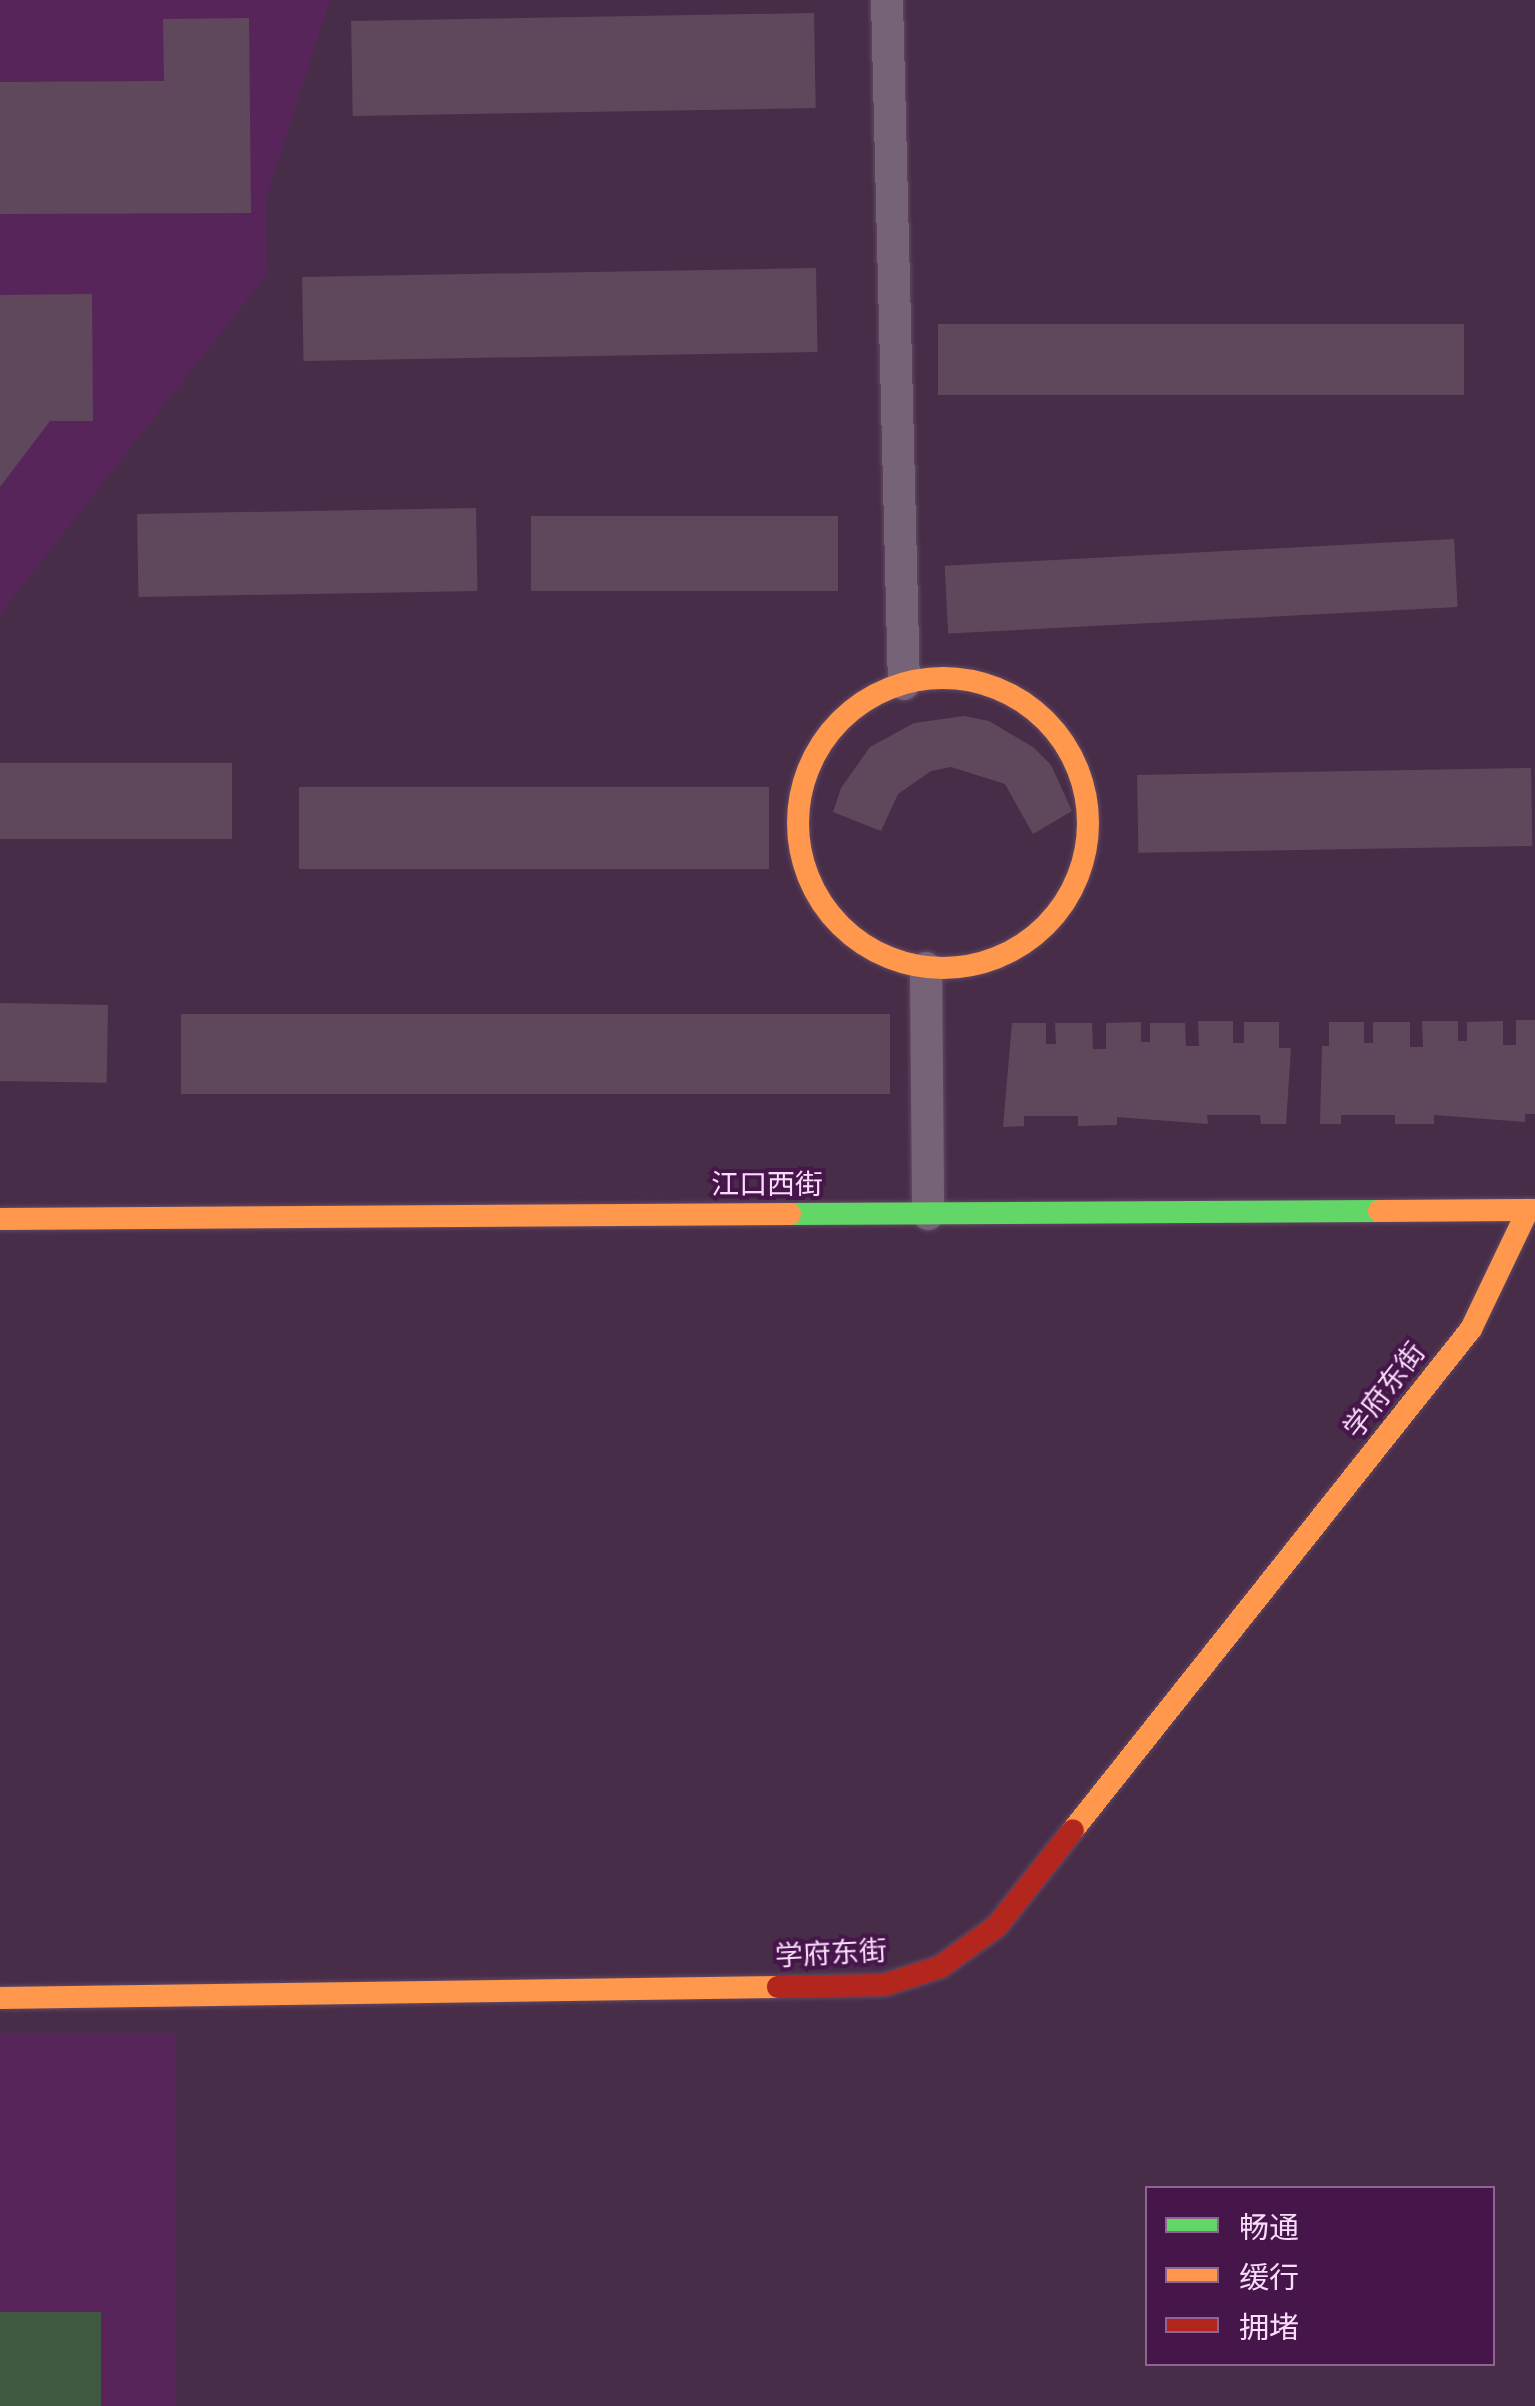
<!DOCTYPE html>
<meta charset="utf-8">
<style>
body{margin:0}
#map{position:relative;width:1535px;height:2406px;overflow:hidden;background:#482d49;font-family:"Space Grotesk","Noto Sans SC",sans-serif}
div>[style]{position:absolute}
.built>*{inset:0;background:#58255b;transform-origin:0 0}
.green>*{inset:0;background:#405a41;transform-origin:0 0}
.building>*{inset:0;background:#60485c;transform-origin:0 0}
.roads{filter:drop-shadow(0 0 2px #614962) drop-shadow(0 0 2px #614962)}
.street>*{height:32px;margin:-16px;padding:0 16px;transform-origin:16px;border-radius:16px;background:#776378}
.fast>*{height:22px;margin:-11px;padding:0 11px;transform-origin:11px;border-radius:11px;background:#63d668}
.slow>*{height:22px;margin:-11px;padding:0 11px;transform-origin:11px;border-radius:11px;background:#ff974d}
.slow>.ring{margin:-11px;padding:0;box-sizing:content-box;background:none;border:22px solid #ff974d;border-radius:50%}
.jam>*{height:22px;margin:-11px;padding:0 11px;transform-origin:11px;border-radius:11px;background:#b3261e}
span{translate:-50% -50%;white-space:nowrap;text-align:center;line-height:1.15;-webkit-text-stroke:8px #46164a;paint-order:stroke}
.street-label{font-size:28px;color:#f9dcfa}
.legend{position:absolute;left:1145px;top:2186px;width:350px;height:180px;box-sizing:border-box;background:#46164a;border:2px solid #8e6590;margin:0;padding:12px 18px;list-style:none;font-size:30px;color:#f9dcfa}
.legend li{display:flex;align-items:center;gap:20px;height:50px}
.legend b{width:50px;border:2px solid #8e6590}
</style>
<div id="map">
<div class="built">
<i style="clip-path:polygon(0 0,330px 0,266px 199px,267px 274px,0 614px)"></i>
<i style="left:175px;top:2033px;width:373px;height:175px;rotate:90deg"></i>
</div>
<div class="green">
<i style="left:0;top:2312px;width:101px;height:94px"></i>
</div>
<div class="building">
<i style="left:814px;top:13px;width:95px;height:463px;rotate:89deg"></i>
<i style="clip-path:polygon(249px 18px,251px 213px,0 214px,0 82px,164px 81px,163px 19px)"></i>
<i style="left:816px;top:268px;width:84px;height:514px;rotate:89deg"></i>
<i style="clip-path:polygon(92px 294px,93px 421px,50px 421px,0 487px,0 295px)"></i>
<i style="left:938px;top:324px;width:526px;height:71px"></i>
<i style="left:476px;top:508px;width:83px;height:339px;rotate:89deg"></i>
<i style="left:838px;top:516px;width:75px;height:307px;rotate:90deg"></i>
<i style="left:1454px;top:539px;width:68px;height:510px;rotate:87deg"></i>
<i style="clip-path:polygon(964px 716px,989px 721px,1033px 747px,1051px 765px,1072px 811px,1033px 834px,1005px 784px,951px 767px,931px 771px,898px 794px,881px 831px,833px 812px,841px 788px,870px 747px,914px 723px)"></i>
<i style="left:0;top:763px;width:232px;height:76px"></i>
<i style="left:1531px;top:768px;width:78px;height:394px;rotate:89deg"></i>
<i style="left:299px;top:787px;width:470px;height:82px"></i>
<i style="left:0;top:1003px;width:108px;height:78px;rotate:1deg"></i>
<i style="left:181px;top:1014px;width:709px;height:80px"></i>
<i style="clip-path:polygon(1516px 1020px,1535px 1020px,1535px 1114px,1525px 1114px,1525px 1122px,1434px 1115px,1434px 1124px,1395px 1124px,1395px 1115px,1341px 1115px,1341px 1124px,1320px 1124px,1322px 1046px,1329px 1046px,1329px 1022px,1364px 1022px,1364px 1043px,1373px 1043px,1373px 1022px,1410px 1022px,1410px 1047px,1423px 1047px,1422px 1021px,1458px 1021px,1458px 1041px,1467px 1041px,1467px 1022px,1503px 1021px,1503px 1045px,1516px 1045px)"></i>
<i style="clip-path:polygon(1198px 1021px,1233px 1021px,1233px 1043px,1244px 1043px,1244px 1022px,1279px 1022px,1279px 1048px,1291px 1048px,1286px 1124px,1261px 1124px,1260px 1115px,1207px 1115px,1208px 1124px,1117px 1117px,1117px 1125px,1078px 1126px,1078px 1116px,1024px 1116px,1024px 1126px,1003px 1127px,1012px 1023px,1046px 1023px,1046px 1044px,1056px 1044px,1055px 1023px,1092px 1023px,1093px 1049px,1106px 1049px,1106px 1023px,1141px 1022px,1141px 1042px,1150px 1042px,1150px 1023px,1185px 1023px,1186px 1046px,1199px 1046px)"></i>
</div>
<div class="roads">
<div class="street">
<i style="left:887px;top:0;width:684px;rotate:88.58deg"></i>
<i style="left:926px;top:968px;width:246px;rotate:89.5deg"></i>
</div>
<div class="fast">
<i style="left:790px;top:1214px;width:589px;rotate:-0.29deg"></i>
</div>
<div class="slow">
<i class="ring" style="left:798px;top:678px;width:268px;height:268px"></i>
<i style="left:1379px;top:1211px;width:156px;rotate:-0.4deg"></i>
<i style="left:0;top:1219px;width:790px;rotate:-0.36deg"></i>
<i style="left:1073px;top:1830px;width:640px;rotate:-51.54deg"></i>
<i style="left:1471px;top:1329px;width:132px;rotate:-64.4deg"></i>
<i style="left:0;top:1998px;width:778px;rotate:-0.81deg"></i>
</div>
<div class="jam">
<i style="left:778px;top:1987px;width:106px;rotate:-1.1deg"></i>
<i style="left:884px;top:1985px;width:59px;rotate:-17.8deg"></i>
<i style="left:940px;top:1967px;width:70px;rotate:-35.7deg"></i>
<i style="left:997px;top:1926px;width:122px;rotate:-51.6deg"></i>
</div>
</div>
<div class="street-label">
<span style="left:767px;top:1184px">江口西街</span>
<span style="left:1384px;top:1390px;rotate:-52deg">学府东街</span>
<span style="left:831px;top:1953px;rotate:-3deg">学府东街</span>
</div>
<ul class="legend">
<li><b style="height:12px;background:#63d668"></b>畅通</li>
<li><b style="height:12px;background:#ff974d"></b>缓行</li>
<li><b style="height:12px;background:#b3261e"></b>拥堵</li>
</ul>
</div>
